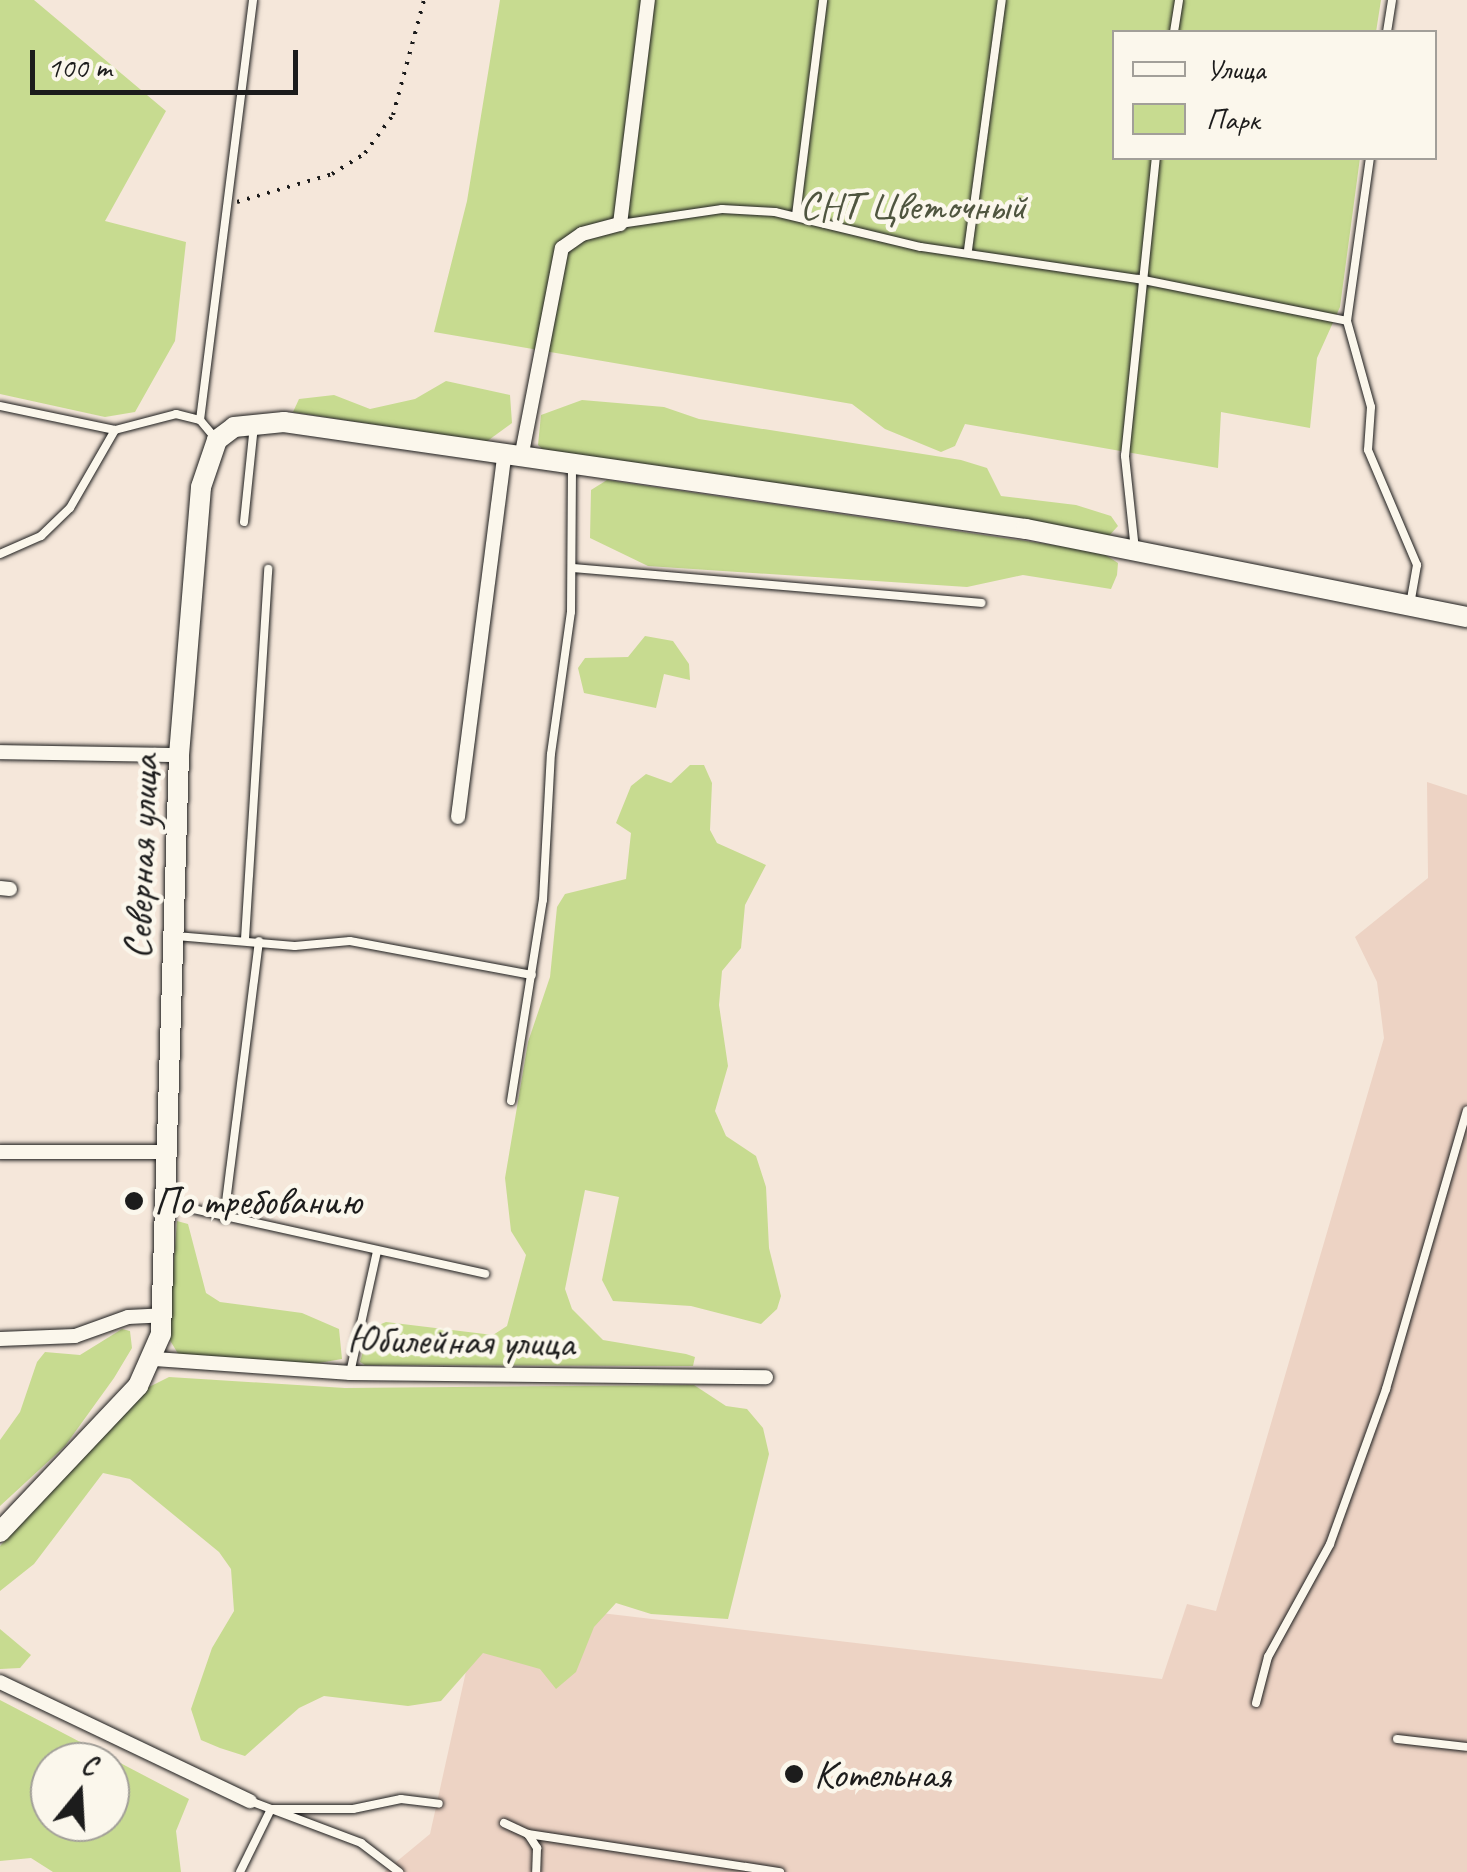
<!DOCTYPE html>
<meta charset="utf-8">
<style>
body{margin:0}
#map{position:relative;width:1467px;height:1872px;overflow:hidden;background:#f5e7da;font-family:Caveat,sans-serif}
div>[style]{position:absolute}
.built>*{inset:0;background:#edd3c4}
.green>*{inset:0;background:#c7db90}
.path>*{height:4px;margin-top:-2px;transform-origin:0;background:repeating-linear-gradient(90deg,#1c1c1c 0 2.5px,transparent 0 10.5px)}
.roads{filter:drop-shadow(0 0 2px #1c1c1c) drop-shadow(0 0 2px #1c1c1c)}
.lane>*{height:8px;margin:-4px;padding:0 4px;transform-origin:4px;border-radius:4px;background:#fbf7ec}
.street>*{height:14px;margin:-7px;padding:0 7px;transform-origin:7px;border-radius:7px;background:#fbf7ec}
.secondary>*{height:20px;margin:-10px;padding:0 10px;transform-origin:10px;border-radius:10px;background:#fbf7ec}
.dots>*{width:28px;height:28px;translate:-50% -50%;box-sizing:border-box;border:5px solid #fbf7ec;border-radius:50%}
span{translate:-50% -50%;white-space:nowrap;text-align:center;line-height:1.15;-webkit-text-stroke:9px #fbf7ec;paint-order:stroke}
.park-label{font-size:40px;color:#4f553f}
.street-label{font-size:40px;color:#1c1c1c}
.poi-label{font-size:40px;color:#1c1c1c}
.left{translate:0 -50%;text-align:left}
.legend{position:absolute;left:1112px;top:30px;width:325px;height:130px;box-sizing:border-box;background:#fbf7ec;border:2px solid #a29f99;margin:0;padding:12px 18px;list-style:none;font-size:30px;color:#1c1c1c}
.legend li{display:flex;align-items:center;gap:20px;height:50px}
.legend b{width:50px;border:2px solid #a29f99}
.north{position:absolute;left:30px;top:1742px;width:100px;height:100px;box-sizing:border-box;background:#fbf7ec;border:2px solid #a29f99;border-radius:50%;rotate:18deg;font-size:28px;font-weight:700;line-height:40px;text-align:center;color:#1c1c1c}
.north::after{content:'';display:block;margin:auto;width:35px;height:45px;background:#1c1c1c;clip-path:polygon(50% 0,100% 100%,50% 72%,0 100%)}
.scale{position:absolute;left:30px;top:50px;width:268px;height:45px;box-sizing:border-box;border:5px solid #1c1c1c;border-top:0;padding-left:12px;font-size:30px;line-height:35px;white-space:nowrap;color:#1c1c1c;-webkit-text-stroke:8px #fbf7ec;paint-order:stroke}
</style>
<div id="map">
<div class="built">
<i style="clip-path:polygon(1427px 782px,1467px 795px,1467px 1872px,384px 1872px,430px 1834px,482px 1599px,1162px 1679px,1187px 1604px,1216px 1611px,1384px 1038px,1377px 982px,1355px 937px,1428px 878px)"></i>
</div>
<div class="green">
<i style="clip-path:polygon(0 0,34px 0,166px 111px,105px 221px,186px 242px,175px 341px,135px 412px,105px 417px,0 394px)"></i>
<i style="clip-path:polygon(500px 0,1381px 0,1376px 32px,1114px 32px,1114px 158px,1360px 158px,1340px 307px,1317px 358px,1310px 428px,1221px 412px,1218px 468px,965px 424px,955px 446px,941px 452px,885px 429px,852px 404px,434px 332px,467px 201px)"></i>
<i style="clip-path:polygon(446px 381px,510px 395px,512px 423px,486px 442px,293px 412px,299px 399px,334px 395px,370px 409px,415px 399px)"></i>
<i style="clip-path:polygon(582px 400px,664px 407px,699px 419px,961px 460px,987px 468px,1001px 496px,1076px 505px,1111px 516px,1118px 526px,1108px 537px,550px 456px,538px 445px,541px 415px)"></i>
<i style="clip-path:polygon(607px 480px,1101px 552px,1118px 563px,1117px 575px,1111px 589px,1023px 575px,967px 587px,648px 566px,590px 538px,591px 490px)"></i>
<i style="clip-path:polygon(645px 636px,673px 641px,689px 664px,690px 680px,664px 674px,656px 708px,584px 693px,578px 668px,585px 658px,628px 657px)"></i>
<i style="clip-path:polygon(690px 765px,704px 765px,712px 783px,710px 830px,717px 843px,766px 865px,745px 905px,741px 948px,722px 971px,719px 1005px,728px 1066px,715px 1111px,726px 1136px,756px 1156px,766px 1187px,769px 1248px,781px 1296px,777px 1309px,761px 1324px,691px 1306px,613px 1301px,602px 1280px,619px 1197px,585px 1190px,565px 1289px,572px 1309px,603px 1340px,686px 1354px,695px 1357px,693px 1366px,365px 1365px,360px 1362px,369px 1329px,386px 1322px,493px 1335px,507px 1326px,526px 1255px,511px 1231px,505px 1178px,528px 1042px,550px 977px,557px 907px,565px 894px,626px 879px,631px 833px,616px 823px,631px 786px,646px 774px,671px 783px)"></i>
<i style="clip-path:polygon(177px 1221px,188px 1224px,206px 1293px,220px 1302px,302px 1313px,339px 1329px,342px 1359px,313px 1364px,180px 1357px,168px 1337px)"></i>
<i style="clip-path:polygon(122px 1329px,130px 1331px,132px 1348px,114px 1378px,65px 1446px,0 1506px,0 1440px,20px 1412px,37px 1362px,45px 1352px,80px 1355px)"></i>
<i style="clip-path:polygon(169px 1377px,345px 1388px,694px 1385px,726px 1406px,747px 1409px,763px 1428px,769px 1454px,728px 1619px,651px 1614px,616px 1603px,594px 1627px,576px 1672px,556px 1689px,540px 1669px,483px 1653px,441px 1701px,408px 1706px,324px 1696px,299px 1708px,245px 1756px,220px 1748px,201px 1740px,191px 1709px,212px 1648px,234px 1611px,231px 1569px,219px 1552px,130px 1479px,103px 1473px,34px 1564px,0 1591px,0 1546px,149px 1387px)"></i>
<i style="clip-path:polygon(0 1629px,31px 1655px,20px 1668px,0 1669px)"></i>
<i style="clip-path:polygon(evenodd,0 1700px,189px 1799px,176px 1831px,181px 1872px,53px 1872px,31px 1858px,0 1861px,0 1700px,50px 1762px,110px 1762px,110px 1822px,50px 1822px,50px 1762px)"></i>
</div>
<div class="path">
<i style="left:237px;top:202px;width:99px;rotate:-16.4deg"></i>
<i style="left:332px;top:174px;width:39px;rotate:-32deg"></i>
<i style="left:365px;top:153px;width:47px;rotate:-53.6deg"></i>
<i style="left:393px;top:115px;width:119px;rotate:-74.9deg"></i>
</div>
<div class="roads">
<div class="lane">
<i style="left:1174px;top:32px;width:32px;rotate:-81deg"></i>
<i style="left:1387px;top:32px;width:32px;rotate:-81deg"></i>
<i style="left:796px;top:215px;width:217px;rotate:-82.8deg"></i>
<i style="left:620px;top:224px;width:103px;rotate:-8.4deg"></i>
<i style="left:722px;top:209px;width:53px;rotate:3.2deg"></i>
<i style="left:775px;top:212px;width:150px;rotate:13.5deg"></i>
<i style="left:921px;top:247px;width:220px;rotate:8.4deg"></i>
<i style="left:1139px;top:279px;width:212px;rotate:11.4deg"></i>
<i style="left:1347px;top:321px;width:89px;rotate:74.4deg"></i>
<i style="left:1371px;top:407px;width:43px;rotate:94deg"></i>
<i style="left:1368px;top:450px;width:125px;rotate:66.9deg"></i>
<i style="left:1417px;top:565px;width:39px;rotate:100deg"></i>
<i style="left:968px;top:250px;width:252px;rotate:-82.3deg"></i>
<i style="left:1347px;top:321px;width:165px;rotate:-82deg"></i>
<i style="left:0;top:406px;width:117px;rotate:11.8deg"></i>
<i style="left:200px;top:420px;width:423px;rotate:-82.8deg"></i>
<i style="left:244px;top:522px;width:97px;rotate:-84.1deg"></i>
<i style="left:1135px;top:550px;width:95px;rotate:-96.1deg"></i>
<i style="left:1125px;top:456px;width:300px;rotate:-84.1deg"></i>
<i style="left:0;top:554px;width:45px;rotate:-23.7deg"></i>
<i style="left:41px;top:536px;width:40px;rotate:-44deg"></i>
<i style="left:70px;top:508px;width:90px;rotate:-60deg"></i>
<i style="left:115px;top:430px;width:63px;rotate:-14.7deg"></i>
<i style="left:176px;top:414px;width:25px;rotate:14deg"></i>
<i style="left:200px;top:420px;width:26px;rotate:50deg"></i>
<i style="left:574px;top:568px;width:409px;rotate:4.9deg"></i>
<i style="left:176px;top:936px;width:119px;rotate:4.8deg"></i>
<i style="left:295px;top:946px;width:55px;rotate:-5.2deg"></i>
<i style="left:350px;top:941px;width:185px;rotate:10.6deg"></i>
<i style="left:245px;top:939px;width:371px;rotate:-86.4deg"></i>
<i style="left:511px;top:1101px;width:204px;rotate:-81deg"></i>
<i style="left:543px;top:900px;width:146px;rotate:-86.9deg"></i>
<i style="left:551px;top:754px;width:143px;rotate:-82deg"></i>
<i style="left:571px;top:612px;width:147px;rotate:-89.6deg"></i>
<i style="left:166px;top:1203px;width:327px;rotate:12.5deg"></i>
<i style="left:224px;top:1218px;width:279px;rotate:-82.8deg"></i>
<i style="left:350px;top:1373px;width:125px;rotate:-77.5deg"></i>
<i style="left:1256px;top:1703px;width:48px;rotate:-75.4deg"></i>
<i style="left:1268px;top:1657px;width:129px;rotate:-61.2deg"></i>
<i style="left:1330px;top:1544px;width:165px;rotate:-70.1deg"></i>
<i style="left:1386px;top:1389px;width:290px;rotate:-73.8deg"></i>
<i style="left:1397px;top:1739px;width:70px;rotate:6.5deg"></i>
<i style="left:250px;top:1801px;width:119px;rotate:20.7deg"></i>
<i style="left:361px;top:1843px;width:48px;rotate:37.3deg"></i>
<i style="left:504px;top:1823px;width:26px;rotate:25deg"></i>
<i style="left:528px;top:1834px;width:17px;rotate:57deg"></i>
<i style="left:537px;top:1848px;width:24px;rotate:92deg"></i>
<i style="left:528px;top:1834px;width:255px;rotate:8.6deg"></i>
<i style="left:240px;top:1872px;width:70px;rotate:-63.8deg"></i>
<i style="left:271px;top:1809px;width:82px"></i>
<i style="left:353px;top:1809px;width:49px;rotate:-11.8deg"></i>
<i style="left:401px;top:1799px;width:38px;rotate:7deg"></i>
</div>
<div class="street">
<i style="left:521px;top:458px;width:214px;rotate:-79deg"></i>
<i style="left:562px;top:248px;width:24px;rotate:-35deg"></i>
<i style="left:582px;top:234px;width:39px;rotate:-15deg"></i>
<i style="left:620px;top:224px;width:226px;rotate:-82.9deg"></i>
<i style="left:0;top:752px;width:179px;rotate:1deg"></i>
<i style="left:458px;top:817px;width:364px;rotate:-82.7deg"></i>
<i style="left:0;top:888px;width:10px;rotate:6deg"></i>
<i style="left:0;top:1152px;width:166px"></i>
<i style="left:0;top:1339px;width:75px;rotate:-2.3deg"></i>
<i style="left:75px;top:1336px;width:56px;rotate:-19.7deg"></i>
<i style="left:128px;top:1317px;width:35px;rotate:-3deg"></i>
<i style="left:155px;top:1359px;width:196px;rotate:4.1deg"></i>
<i style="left:350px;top:1373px;width:416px;rotate:0.6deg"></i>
<i style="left:0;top:1682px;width:277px;rotate:25.5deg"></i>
</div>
<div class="secondary">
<i style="left:0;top:1532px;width:201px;rotate:-46.6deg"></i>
<i style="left:138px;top:1386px;width:57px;rotate:-66.1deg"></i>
<i style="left:161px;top:1334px;width:579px;rotate:-88.22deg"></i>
<i style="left:179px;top:755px;width:269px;rotate:-85.3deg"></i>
<i style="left:201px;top:487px;width:50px;rotate:-71.2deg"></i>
<i style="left:217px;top:440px;width:21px;rotate:-37deg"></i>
<i style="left:234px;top:427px;width:50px;rotate:-5.7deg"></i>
<i style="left:284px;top:422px;width:750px;rotate:8.21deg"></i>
<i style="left:1026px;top:529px;width:450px;rotate:11.3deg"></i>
</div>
</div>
<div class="dots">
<i style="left:134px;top:1201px;background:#1c1c1c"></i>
<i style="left:794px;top:1774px;background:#1c1c1c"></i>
</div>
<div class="park-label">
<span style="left:913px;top:206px">СНТ Цветочный</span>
</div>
<div class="street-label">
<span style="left:141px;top:857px;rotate:-88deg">Северная улица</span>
<span style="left:461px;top:1341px;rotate:1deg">Юбилейная улица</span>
</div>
<div class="poi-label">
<span class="left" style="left:154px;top:1201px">По требованию</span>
<span class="left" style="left:814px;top:1774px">Котельная</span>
</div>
<ul class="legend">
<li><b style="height:12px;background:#fbf7ec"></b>Улица</li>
<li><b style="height:28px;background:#c7db90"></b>Парк</li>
</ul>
<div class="north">С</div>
<div class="scale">100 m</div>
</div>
